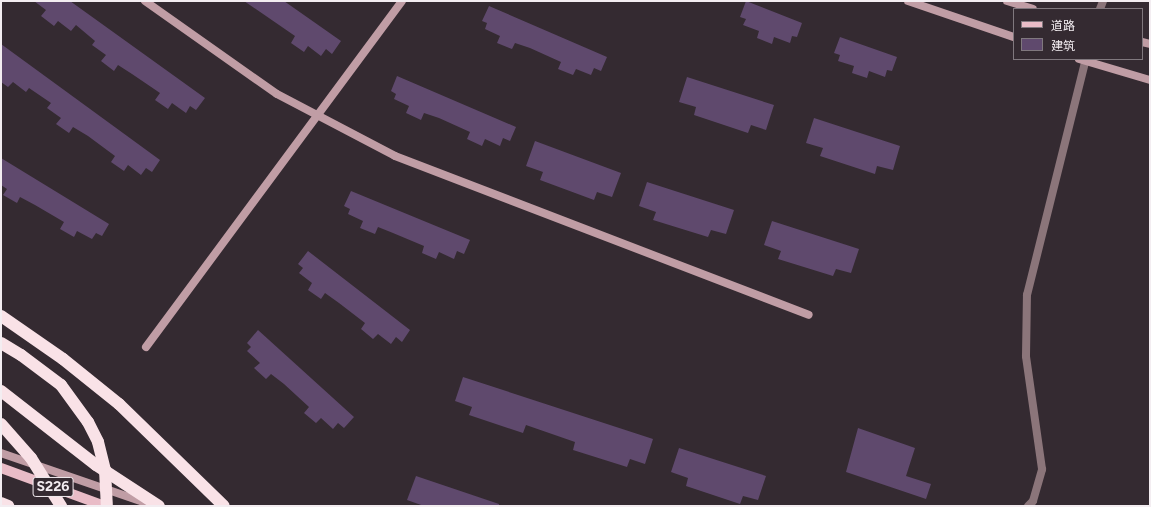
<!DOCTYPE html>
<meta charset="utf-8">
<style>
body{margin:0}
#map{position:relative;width:1151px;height:507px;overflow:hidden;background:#342a31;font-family:Figtree,"Noto Sans SC",sans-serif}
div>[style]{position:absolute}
.building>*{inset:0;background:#5f496d}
.street>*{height:8px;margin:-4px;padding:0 4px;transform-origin:4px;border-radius:4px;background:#8b757a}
.secondary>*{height:8px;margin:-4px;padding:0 4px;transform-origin:4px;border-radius:4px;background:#c09da5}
.primary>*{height:10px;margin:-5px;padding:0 5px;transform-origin:5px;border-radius:5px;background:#e9bcc7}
.highway>*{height:12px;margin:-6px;padding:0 6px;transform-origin:6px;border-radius:6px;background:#f9e2e7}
.highway-bridge>*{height:12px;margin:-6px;padding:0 6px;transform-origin:6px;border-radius:6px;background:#f9e2e7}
span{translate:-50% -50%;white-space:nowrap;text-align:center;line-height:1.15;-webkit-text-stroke:4px #342a31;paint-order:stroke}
.shield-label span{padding:1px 3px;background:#342a31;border:1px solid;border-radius:3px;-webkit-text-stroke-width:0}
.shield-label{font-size:14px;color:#f3edf1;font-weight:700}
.frame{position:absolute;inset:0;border:2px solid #f3edf1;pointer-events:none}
.legend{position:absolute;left:1013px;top:8px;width:130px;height:52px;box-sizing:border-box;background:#342a31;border:1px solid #80787e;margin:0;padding:5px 7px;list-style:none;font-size:12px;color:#f3edf1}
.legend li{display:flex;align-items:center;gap:8px;height:20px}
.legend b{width:20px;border:1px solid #80787e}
</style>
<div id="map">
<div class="building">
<i style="clip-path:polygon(34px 1px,70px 1px,205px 98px,196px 110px,190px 106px,186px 113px,172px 103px,168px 109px,155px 100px,160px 93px,132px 74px,118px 65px,114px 71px,101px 61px,106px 55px,92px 45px,95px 41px,76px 25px,71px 31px,58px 21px,54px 26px,41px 16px,46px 10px)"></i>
<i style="clip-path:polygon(244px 1px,284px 1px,341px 41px,332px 54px,326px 49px,321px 56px,308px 46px,304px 52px,291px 43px,295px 36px)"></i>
<i style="clip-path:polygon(746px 1px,802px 23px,797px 37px,792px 36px,790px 43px,774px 37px,772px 44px,757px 38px,759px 31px,743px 25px,746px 19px,740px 17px)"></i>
<i style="clip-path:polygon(489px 6px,607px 57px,601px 71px,594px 68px,591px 75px,576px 69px,573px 75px,558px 69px,561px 62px,530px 48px,515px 43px,512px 49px,497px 43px,500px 36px,485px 29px,487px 23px,482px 21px)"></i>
<i style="clip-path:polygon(840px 37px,897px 57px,892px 71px,887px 70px,885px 77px,869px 71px,867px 78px,852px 73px,854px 66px,838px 61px,840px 55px,834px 53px)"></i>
<i style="clip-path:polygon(1px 44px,160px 160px,152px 172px,146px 168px,141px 175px,128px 165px,124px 171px,111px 162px,115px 156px,88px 136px,73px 127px,69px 133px,56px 124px,61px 118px,47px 108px,51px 103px,29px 88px,26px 92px,13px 82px,8px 87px,1px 82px)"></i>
<i style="clip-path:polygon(397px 76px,516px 127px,510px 141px,503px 138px,500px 146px,485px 139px,482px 146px,467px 139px,470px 132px,439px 118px,424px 113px,421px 120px,406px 113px,409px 106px,394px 99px,396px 94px,391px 91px)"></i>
<i style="clip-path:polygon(687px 77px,774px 105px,766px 130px,751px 125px,748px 133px,694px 115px,696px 107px,679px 102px)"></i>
<i style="clip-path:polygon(814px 118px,900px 146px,893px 170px,877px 166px,875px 174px,820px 156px,823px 148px,806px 143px)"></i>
<i style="clip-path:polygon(535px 141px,621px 173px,612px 197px,597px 192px,594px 200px,540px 180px,543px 172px,526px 166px)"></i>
<i style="clip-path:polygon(1px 158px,109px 224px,102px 236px,96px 233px,92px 239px,77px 231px,74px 237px,60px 229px,64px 222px,35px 205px,20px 197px,17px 203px,3px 195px,7px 189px,1px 185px)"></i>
<i style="clip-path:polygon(647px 182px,734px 210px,726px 234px,711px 230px,708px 237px,653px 220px,656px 212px,639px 206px)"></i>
<i style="clip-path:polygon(351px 191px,470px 240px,464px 254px,457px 251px,454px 259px,439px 252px,436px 259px,422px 253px,424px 246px,393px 233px,378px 227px,375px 234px,360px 228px,363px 221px,348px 214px,350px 209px,344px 206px)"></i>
<i style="clip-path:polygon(772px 221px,859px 249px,851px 273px,836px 269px,833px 276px,778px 259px,781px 251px,764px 245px)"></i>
<i style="clip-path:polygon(308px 251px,410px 330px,402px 342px,396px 337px,391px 344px,378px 334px,373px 339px,361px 329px,365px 323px,339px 303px,325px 293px,321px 299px,308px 290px,312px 283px,299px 273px,303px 268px,298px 264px)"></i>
<i style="clip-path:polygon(258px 330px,354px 417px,344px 428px,338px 423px,333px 429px,321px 418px,316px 423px,304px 413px,309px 407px,284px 384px,271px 374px,266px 379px,254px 368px,260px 363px,247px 351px,251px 347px,247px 343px)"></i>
<i style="clip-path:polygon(463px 377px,653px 439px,645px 464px,630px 459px,627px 467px,573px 450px,575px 442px,526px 425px,523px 433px,469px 415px,472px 407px,455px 401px)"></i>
<i style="clip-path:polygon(858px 428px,915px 448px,906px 476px,931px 484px,926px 499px,846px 472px)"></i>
<i style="clip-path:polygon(679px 448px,766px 476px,758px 500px,743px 496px,740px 504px,686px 486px,688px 478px,671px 472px)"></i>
<i style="clip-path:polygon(416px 476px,499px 504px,499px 506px,424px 506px,407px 500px)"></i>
</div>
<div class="street">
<i style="left:1100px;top:9px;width:9px;rotate:-69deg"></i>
<i style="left:1028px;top:506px;width:7px;rotate:-45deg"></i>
<i style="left:1033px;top:501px;width:33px;rotate:-74deg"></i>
<i style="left:1042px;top:469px;width:114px;rotate:-98.1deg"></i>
<i style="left:1026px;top:356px;width:61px;rotate:-89.1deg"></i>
<i style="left:1027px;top:295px;width:243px;rotate:-76deg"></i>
</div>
<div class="secondary">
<i style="left:145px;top:1px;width:161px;rotate:35.2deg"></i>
<i style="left:277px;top:94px;width:133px;rotate:27.7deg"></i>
<i style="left:395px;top:156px;width:443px;rotate:21deg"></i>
<i style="left:908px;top:1px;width:112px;rotate:18.8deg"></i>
<i style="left:1007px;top:1px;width:27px;rotate:17deg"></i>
<i style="left:1142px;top:42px;width:8px;rotate:14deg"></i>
<i style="left:1079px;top:59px;width:74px;rotate:16.5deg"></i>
<i style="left:146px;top:347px;width:430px;rotate:-53.5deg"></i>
<i style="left:1px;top:453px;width:157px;rotate:19deg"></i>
</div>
<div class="primary">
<i style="left:1px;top:468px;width:111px;rotate:20.1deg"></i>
</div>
<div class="highway">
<i style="left:1px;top:316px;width:75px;rotate:34.7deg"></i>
<i style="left:63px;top:359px;width:72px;rotate:38.8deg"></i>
<i style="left:119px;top:404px;width:146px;rotate:44.2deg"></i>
<i style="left:1px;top:343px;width:23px;rotate:31deg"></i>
<i style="left:1px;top:391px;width:120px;rotate:37.9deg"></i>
<i style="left:96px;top:465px;width:75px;rotate:33.1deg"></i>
<i style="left:1px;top:503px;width:8px;rotate:23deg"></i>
</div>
<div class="highway-bridge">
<i style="left:21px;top:355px;width:50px;rotate:36.9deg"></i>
<i style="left:61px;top:385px;width:46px;rotate:53.9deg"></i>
<i style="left:88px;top:422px;width:22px;rotate:63deg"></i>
<i style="left:98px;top:442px;width:29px;rotate:76deg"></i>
<i style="left:105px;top:470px;width:36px;rotate:87deg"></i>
<i style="left:1px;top:424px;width:45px;rotate:48.6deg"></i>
<i style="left:31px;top:458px;width:57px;rotate:58deg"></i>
</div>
<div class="shield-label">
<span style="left:53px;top:487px">S226</span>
</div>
<div class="frame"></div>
<ul class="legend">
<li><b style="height:5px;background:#e9bcc7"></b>道路</li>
<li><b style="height:11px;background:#5f496d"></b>建筑</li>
</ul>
</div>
